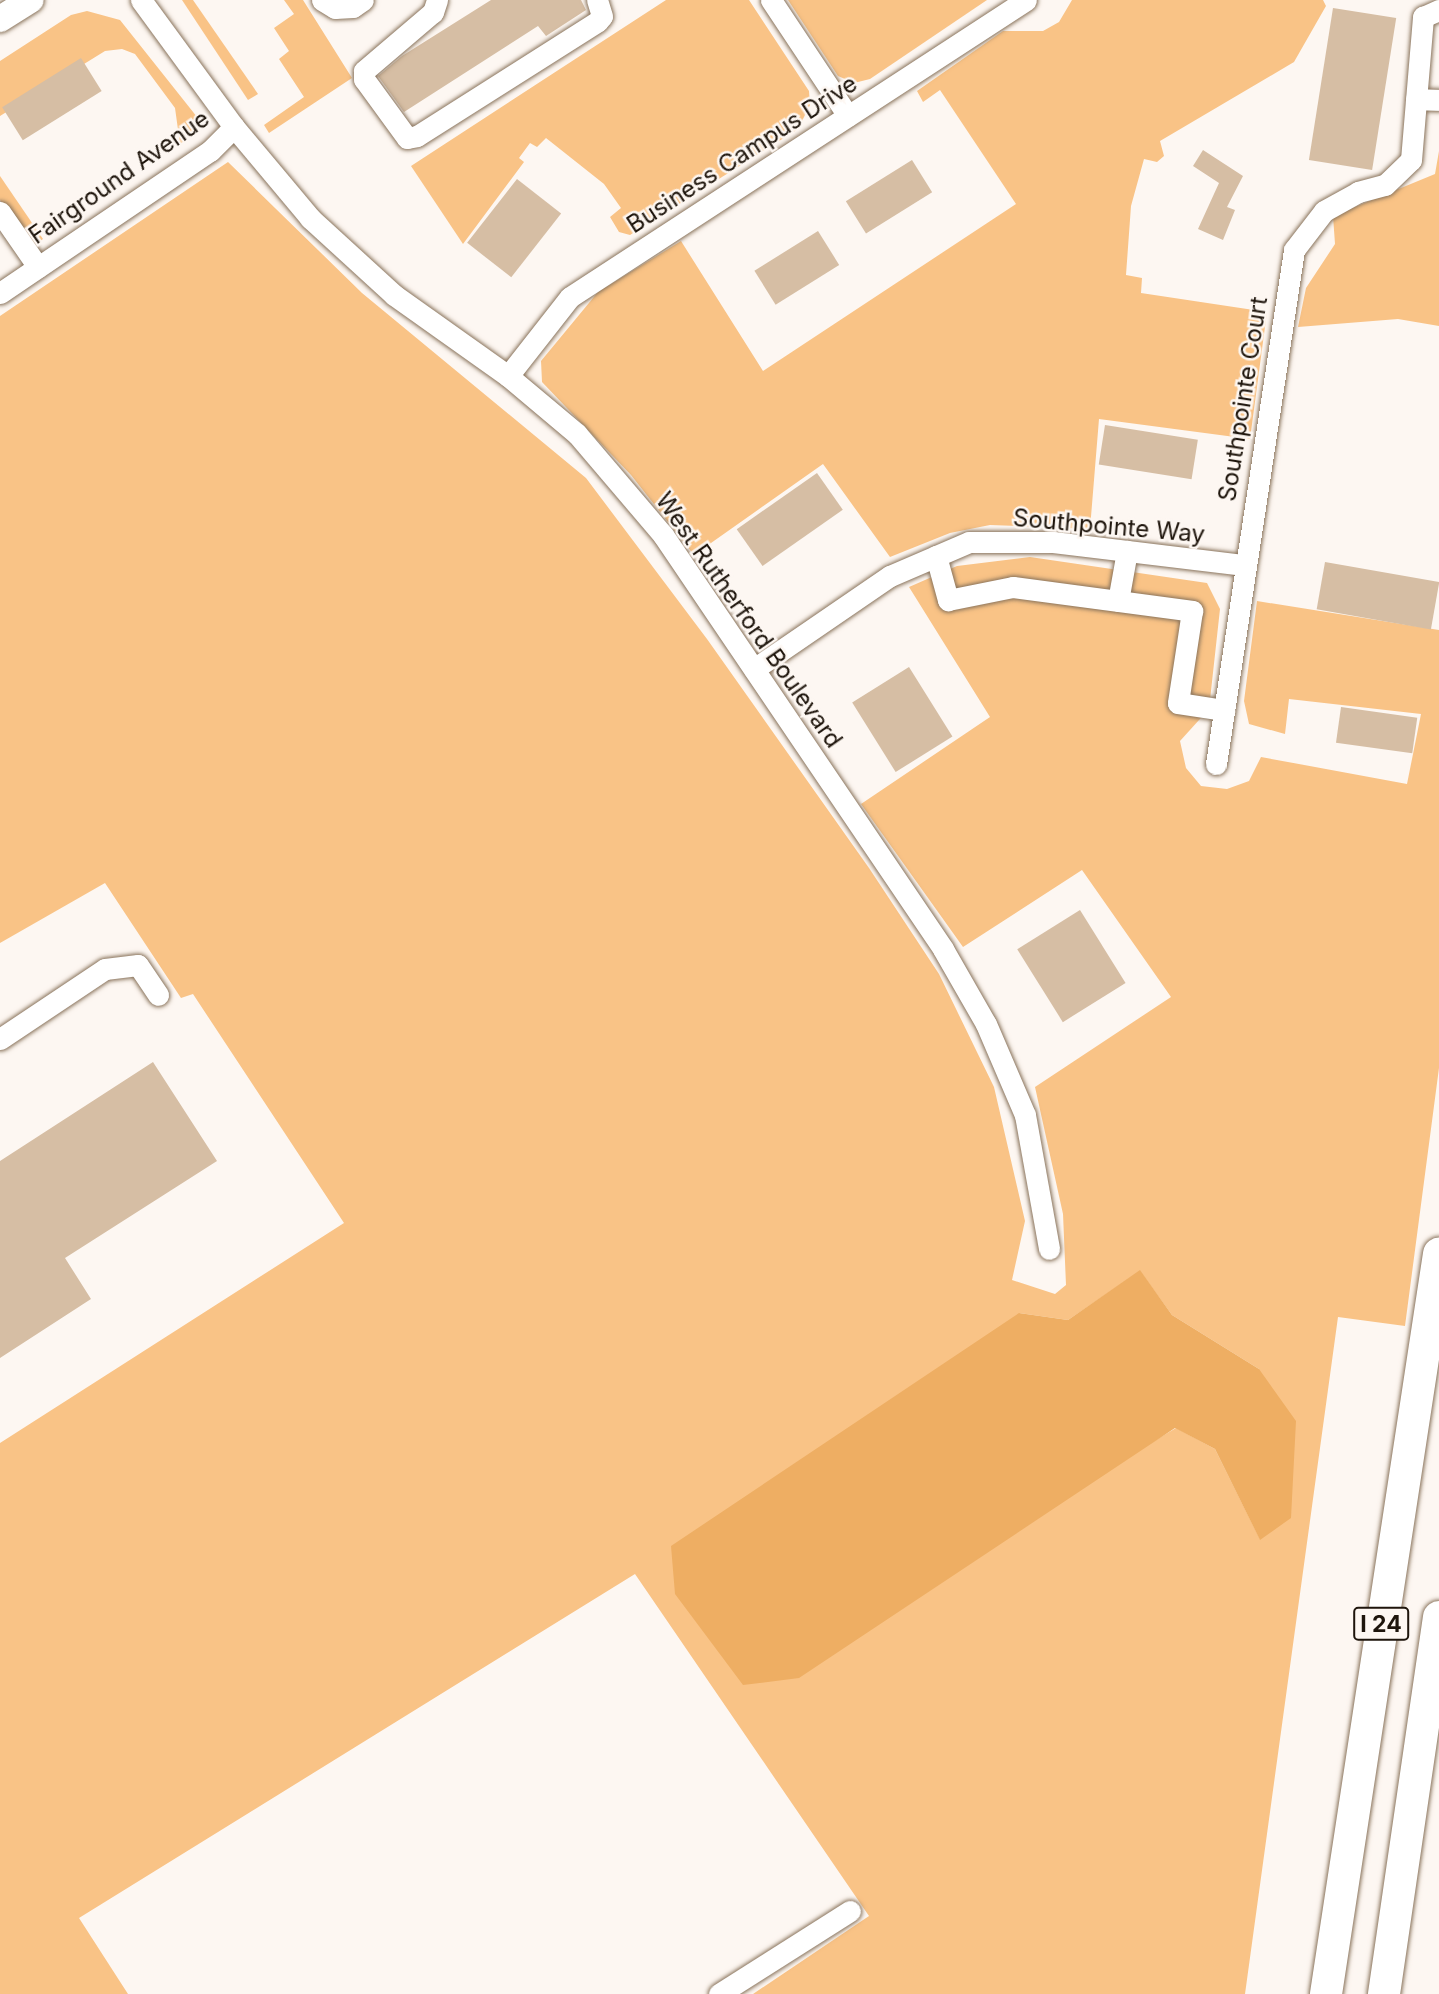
<!DOCTYPE html>
<style>
body{margin:0}
#map{position:relative;width:1439px;height:1994px;overflow:hidden;background:#fdf7f2;font-family:Inter,sans-serif}
div>[style]{position:absolute}
.green>*{inset:0;background:#f9c386}
.water>*{inset:0;background:#eeae63}
.building>*{inset:0;background:#d6bea4;transform-origin:0 0}
.roads{filter:drop-shadow(0 0 2px #89735b) drop-shadow(0 0 2px #89735b)}
.minor>*{height:21px;margin:-10.5px;padding:0 10.5px;transform-origin:10.5px;border-radius:10.5px;background:#fff}
.major>*{height:26px;margin:-13px;padding:0 13px;transform-origin:13px;border-radius:13px;background:#fff}
.highway>*{height:32px;margin:-16px;padding:0 16px;transform-origin:16px;border-radius:16px;background:#fff}
span{translate:-50% -50%;white-space:nowrap;text-align:center;line-height:1.15;-webkit-text-stroke:5px #fdf7f2;paint-order:stroke}
.shield-label span{padding:2px 5px;background:#fdf7f2;border:2px solid;border-radius:5px;-webkit-text-stroke-width:0}
.shield-label{font-size:23px;color:#1e150c;font-weight:700}
.street-label{font-size:24px;color:#1e150c}
</style>
<div id="map">
<div class="green">
<i style="clip-path:polygon(182px 0,193px 0,258px 94px,248px 100px)"></i>
<i style="clip-path:polygon(284px 0,303px 0,352px 78px,269px 133px,264px 125px,304px 97px,279px 59px,289px 51px,274px 28px,294px 14px)"></i>
<i style="clip-path:polygon(666px 0,749px 0,809px 91px,810px 105px,798px 129px,630px 235px,619px 232px,610px 217px,621px 208px,604px 184px,546px 138px,537px 147px,530px 143px,519px 158px,524px 162px,463px 244px,411px 166px)"></i>
<i style="clip-path:polygon(788px 0,987px 0,870px 79px,854px 83px,838px 76px)"></i>
<i style="clip-path:polygon(1072px 0,1323px 0,1326px 6px,1294px 62px,1160px 141px,1164px 156px,1157px 162px,1144px 159px,1131px 206px,1126px 275px,1142px 278px,1141px 293px,1267px 312px,1250px 439px,1099px 419px,1090px 529px,990px 525px,950px 533px,890px 557px,823px 464px,694px 555px,631px 475px,542px 382px,541px 361px,598px 292px,681px 241px,763px 371px,1016px 204px,940px 90px,923px 102px,917px 91px,1003px 31px,1043px 31px,1059px 22px)"></i>
<i style="clip-path:polygon(87px 11px,120px 20px,201px 122px,199px 130px,180px 144px,175px 108px,135px 54px,122px 49px,105px 51px,0 116px,0 61px,71px 15px)"></i>
<i style="clip-path:polygon(1439px 151px,1439px 326px,1398px 319px,1298px 327px,1306px 288px,1335px 244px,1333px 216px,1435px 174px)"></i>
<i style="clip-path:polygon(evenodd,228px 162px,362px 293px,586px 478px,707px 639px,869px 868px,939px 974px,994px 1087px,1025px 1221px,1012px 1280px,1055px 1294px,1066px 1285px,1063px 1214px,1035px 1087px,1171px 997px,1082px 870px,963px 947px,861px 804px,990px 717px,909px 587px,957px 566px,1030px 557px,1207px 583px,1220px 609px,1209px 709px,1180px 741px,1186px 768px,1201px 786px,1227px 789px,1249px 781px,1261px 757px,1407px 784px,1421px 714px,1289px 699px,1285px 734px,1249px 724px,1244px 701px,1257px 601px,1439px 630px,1439px 1068px,1405px 1326px,1338px 1317px,1245px 1994px,753px 1994px,869px 1916px,635px 1574px,79px 1918px,128px 1994px,0 1994px,0 1443px,344px 1223px,193px 994px,181px 998px,105px 883px,0 943px,0 316px,228px 162px,1140px 1271px,1172px 1315px,1259px 1369px,1260px 1539px,1215px 1449px,1176px 1428px,1139px 1450px,1019px 1313px,1068px 1320px,1140px 1271px)"></i>
<i style="clip-path:polygon(0 176px,43px 239px,33px 246px,0 200px)"></i>
</div>
<div class="water">
<i style="clip-path:polygon(1140px 1270px,1172px 1315px,1259px 1369px,1296px 1421px,1291px 1518px,1260px 1540px,1215px 1449px,1175px 1428px,799px 1678px,743px 1685px,675px 1594px,671px 1546px,1019px 1313px,1068px 1320px)"></i>
</div>
<div class="building">
<i style="clip-path:polygon(491px 0,581px 0,586px 10px,546px 36px,538px 26px,404px 112px,378px 76px,402px 56px)"></i>
<i style="left:1333px;top:8px;width:64px;height:154px;rotate:9deg"></i>
<i style="left:81px;top:58px;width:39px;height:93px;rotate:58deg"></i>
<i style="clip-path:polygon(1203px 150px,1243px 176px,1227px 207px,1235px 210px,1223px 240px,1198px 229px,1219px 183px,1193px 166px)"></i>
<i style="left:912px;top:160px;width:38px;height:78px;rotate:58deg"></i>
<i style="left:517px;top:179px;width:56px;height:81px;rotate:38deg"></i>
<i style="left:818px;top:231px;width:40px;height:75px;rotate:58deg"></i>
<i style="left:1105px;top:425px;width:94px;height:40px;rotate:9deg"></i>
<i style="left:817px;top:473px;width:45px;height:98px;rotate:55deg"></i>
<i style="left:1325px;top:562px;width:116px;height:48px;rotate:10deg"></i>
<i style="left:909px;top:667px;width:82px;height:67px;rotate:58deg"></i>
<i style="left:1341px;top:707px;width:77px;height:36px;rotate:8deg"></i>
<i style="left:1080px;top:910px;width:86px;height:74px;rotate:58deg"></i>
<i style="clip-path:polygon(153px 1062px,217px 1161px,65px 1258px,91px 1299px,0 1358px,0 1161px)"></i>
</div>
<div class="roads">
<div class="minor">
<i style="left:141px;top:0;width:157px;rotate:53.8deg"></i>
<i style="left:234px;top:127px;width:119px;rotate:50.1deg"></i>
<i style="left:310px;top:218px;width:114px;rotate:42.5deg"></i>
<i style="left:394px;top:295px;width:140px;rotate:35.4deg"></i>
<i style="left:508px;top:376px;width:90px;rotate:40deg"></i>
<i style="left:577px;top:434px;width:133px;rotate:49.6deg"></i>
<i style="left:663px;top:535px;width:500px;rotate:55.9deg"></i>
<i style="left:943px;top:949px;width:86px;rotate:60.2deg"></i>
<i style="left:986px;top:1024px;width:99px;rotate:66.8deg"></i>
<i style="left:1025px;top:1115px;width:136px;rotate:79.8deg"></i>
<i style="left:322px;top:0;width:15px;rotate:32deg"></i>
<i style="left:335px;top:8px;width:18px;rotate:-3deg"></i>
<i style="left:353px;top:7px;width:12px;rotate:-35deg"></i>
<i style="left:437px;top:0;width:13px;rotate:108deg"></i>
<i style="left:433px;top:12px;width:91px;rotate:139.5deg"></i>
<i style="left:364px;top:71px;width:8px;rotate:90deg"></i>
<i style="left:364px;top:79px;width:73px;rotate:53.9deg"></i>
<i style="left:407px;top:138px;width:10px;rotate:-11deg"></i>
<i style="left:417px;top:136px;width:214px;rotate:-32.4deg"></i>
<i style="left:598px;top:21px;width:6px;rotate:-51deg"></i>
<i style="left:602px;top:16px;width:17px;rotate:-107deg"></i>
<i style="left:771px;top:0;width:139px;rotate:56.4deg"></i>
<i style="left:1416px;top:99px;width:23px;rotate:2deg"></i>
<i style="left:0;top:212px;width:67px;rotate:55.4deg"></i>
<i style="left:0;top:293px;width:254px;rotate:-34.1deg"></i>
<i style="left:210px;top:151px;width:34px;rotate:-45deg"></i>
<i style="left:508px;top:376px;width:100px;rotate:-51.9deg"></i>
<i style="left:570px;top:297px;width:544px;rotate:-33.08deg"></i>
<i style="left:936px;top:556px;width:46px;rotate:74.7deg"></i>
<i style="left:948px;top:600px;width:66px;rotate:-11.3deg"></i>
<i style="left:1013px;top:587px;width:181px;rotate:7.6deg"></i>
<i style="left:1192px;top:611px;width:93px;rotate:98.7deg"></i>
<i style="left:1178px;top:703px;width:47px;rotate:8.7deg"></i>
<i style="left:1118px;top:601px;width:51px;rotate:-79.8deg"></i>
<i style="left:754px;top:669px;width:165px;rotate:-34.4deg"></i>
<i style="left:890px;top:576px;width:86px;rotate:-23.3deg"></i>
<i style="left:969px;top:542px;width:84px"></i>
<i style="left:1053px;top:542px;width:191px;rotate:6.9deg"></i>
<i style="left:1216px;top:764px;width:520px;rotate:-81.37deg"></i>
<i style="left:1294px;top:250px;width:49px;rotate:-52.4deg"></i>
<i style="left:1324px;top:211px;width:39px;rotate:-29deg"></i>
<i style="left:1358px;top:192px;width:28px;rotate:-15deg"></i>
<i style="left:1385px;top:185px;width:36px;rotate:-44deg"></i>
<i style="left:1411px;top:160px;width:144px;rotate:-85.2deg"></i>
<i style="left:1423px;top:17px;width:17px;rotate:-24deg"></i>
<i style="left:0;top:1039px;width:126px;rotate:-33.7deg"></i>
<i style="left:105px;top:969px;width:33px;rotate:-7deg"></i>
<i style="left:138px;top:965px;width:36px;rotate:56deg"></i>
<i style="left:719px;top:1994px;width:155px;rotate:-32.4deg"></i>
</div>
<div class="major">
<i style="left:0;top:19px;width:36px;rotate:-32deg"></i>
</div>
<div class="highway">
<i style="left:1326px;top:1994px;width:749px;rotate:-81.32deg"></i>
<i style="left:1384px;top:1994px;width:381px;rotate:-81.7deg"></i>
</div>
</div>
<div class="shield-label">
<span style="left:1381px;top:1624px">I 24</span>
</div>
<div class="street-label">
<span style="left:742px;top:154px;rotate:-33deg">Business Campus Drive</span>
<span style="left:119px;top:177px;rotate:-35deg">Fairground Avenue</span>
<span style="left:1243px;top:399px;rotate:-81deg">Southpointe Court</span>
<span style="left:1109px;top:526px;rotate:5deg">Southpointe Way</span>
<span style="left:749px;top:620px;rotate:55deg">West Rutherford Boulevard</span>
</div>
</div>
